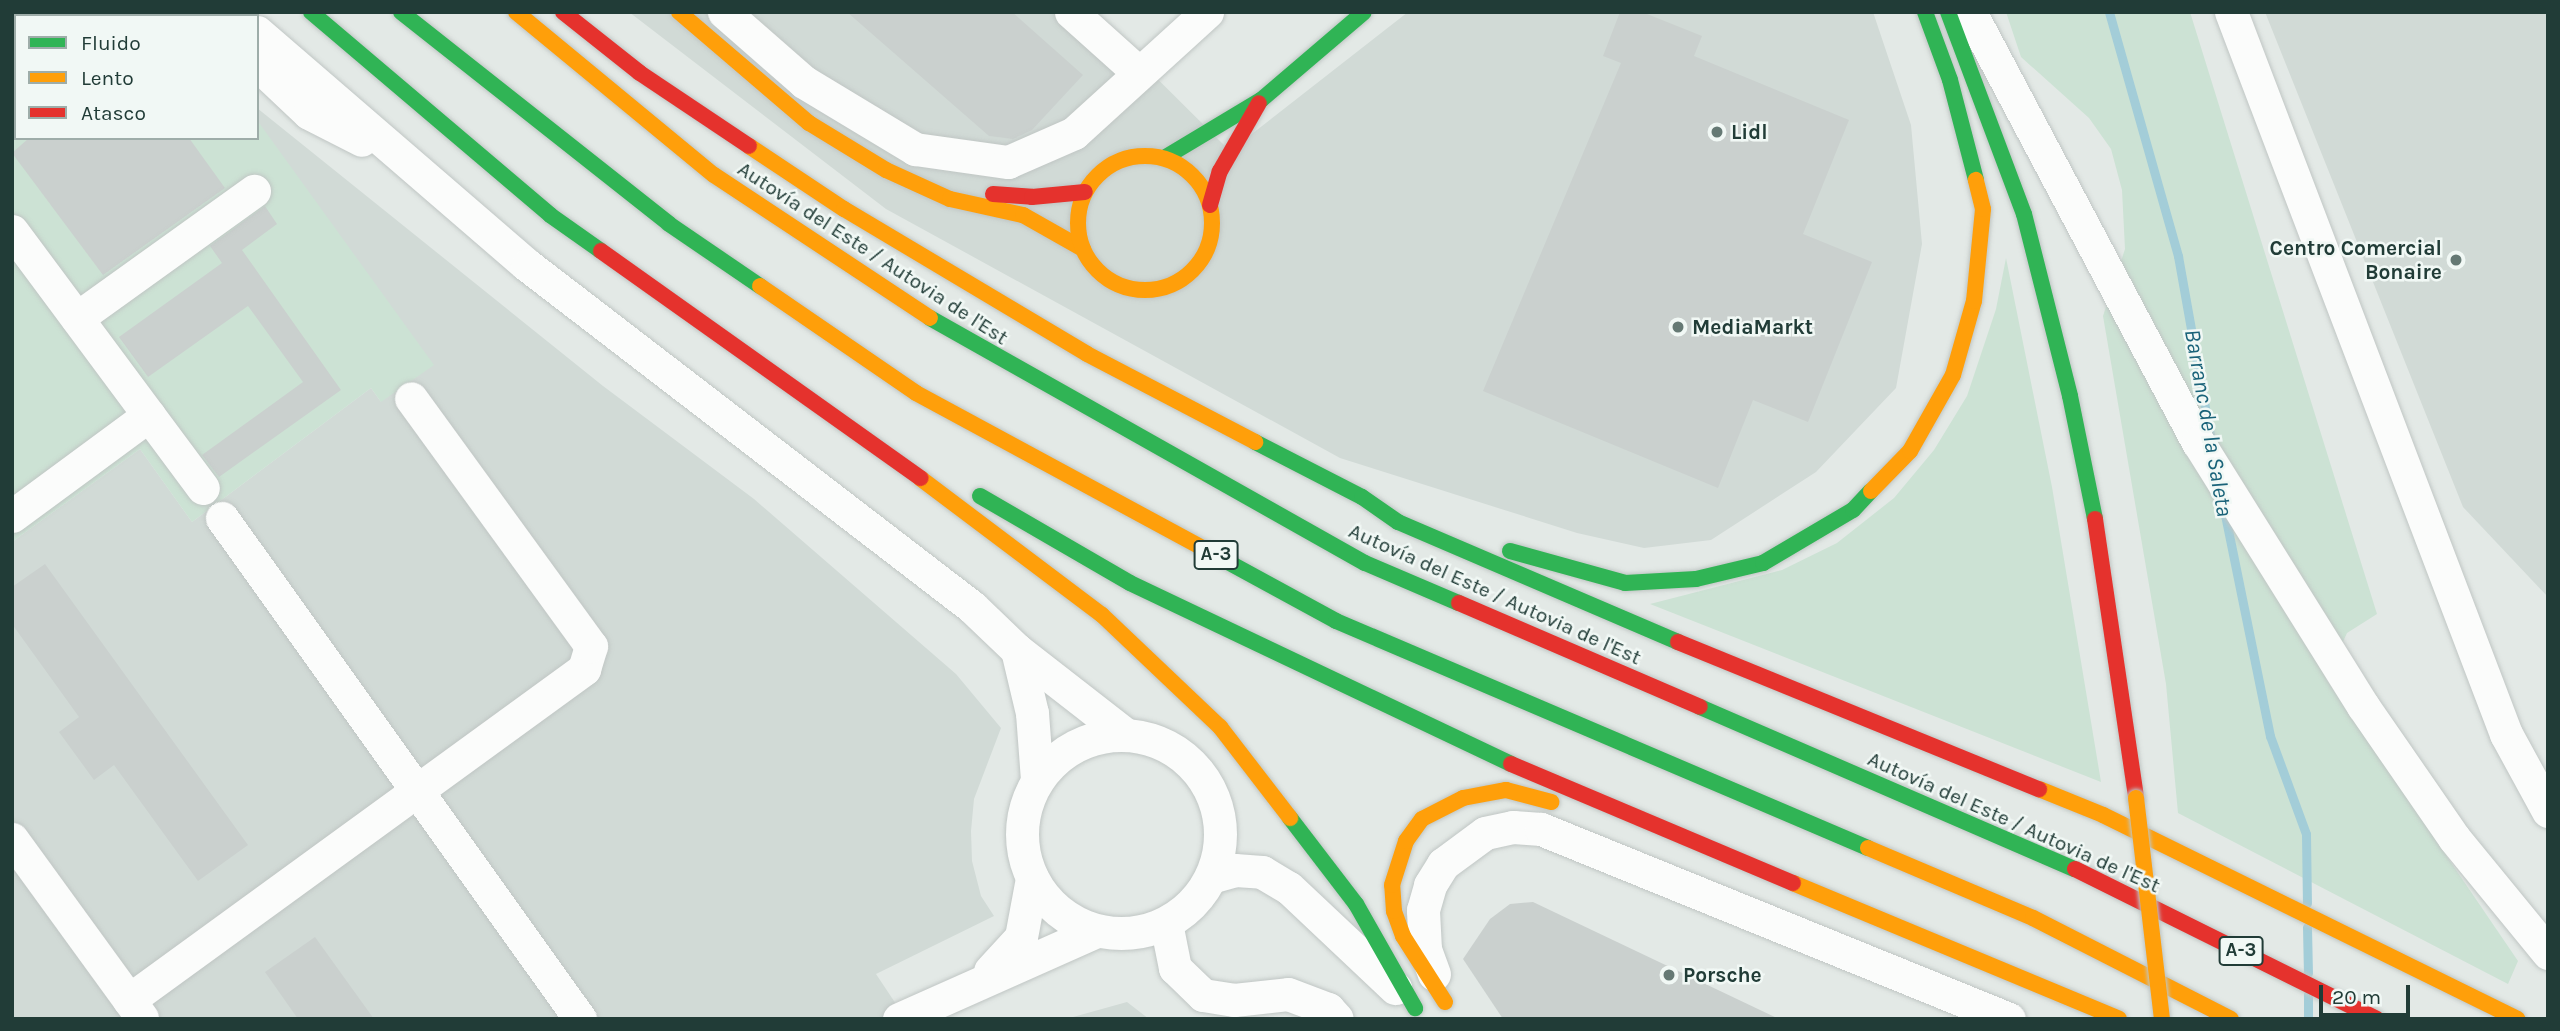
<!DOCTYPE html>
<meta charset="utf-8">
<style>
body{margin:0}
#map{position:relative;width:2560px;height:1031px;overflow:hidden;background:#e3e9e6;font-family:Karla,sans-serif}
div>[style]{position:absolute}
.built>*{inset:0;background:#d1dad6}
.green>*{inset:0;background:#cce2d4}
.stream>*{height:9px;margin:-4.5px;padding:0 4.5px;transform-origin:4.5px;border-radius:4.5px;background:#a3cdd8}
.building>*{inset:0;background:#cad0ce}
.roads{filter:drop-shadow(0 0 2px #c0c6c4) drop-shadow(0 0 2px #c0c6c4)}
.street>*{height:33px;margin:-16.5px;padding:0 16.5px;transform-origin:16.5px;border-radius:16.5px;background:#fbfcfb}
.street>.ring{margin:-16.5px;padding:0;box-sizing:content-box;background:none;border:33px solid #fbfcfb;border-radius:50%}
.fast>*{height:16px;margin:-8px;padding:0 8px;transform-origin:8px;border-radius:8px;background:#30b455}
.slow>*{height:16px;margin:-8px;padding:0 8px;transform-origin:8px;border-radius:8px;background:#ff9f0a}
.slow>.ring{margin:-8px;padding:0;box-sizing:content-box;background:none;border:16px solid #ff9f0a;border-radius:50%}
.jam>*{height:16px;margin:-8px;padding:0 8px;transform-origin:8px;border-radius:8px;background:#e5322d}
.bridges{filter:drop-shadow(0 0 2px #bfc6c4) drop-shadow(0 0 2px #bfc6c4)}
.slow-bridge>*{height:16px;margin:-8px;padding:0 8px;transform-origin:8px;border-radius:8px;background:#ff9f0a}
.dots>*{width:19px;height:19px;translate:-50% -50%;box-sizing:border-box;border:4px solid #f1f8f5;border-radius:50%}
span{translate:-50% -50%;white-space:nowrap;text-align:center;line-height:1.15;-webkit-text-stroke:5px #f1f8f5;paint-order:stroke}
.shield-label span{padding:2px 5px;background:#f1f8f5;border:2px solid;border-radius:5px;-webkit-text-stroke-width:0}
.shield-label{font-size:19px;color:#213c37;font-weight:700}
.poi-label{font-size:21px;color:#213c37;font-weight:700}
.left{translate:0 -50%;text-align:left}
.right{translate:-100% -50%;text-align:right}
.street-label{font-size:21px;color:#213c37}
.water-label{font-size:23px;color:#1a6379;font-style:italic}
.frame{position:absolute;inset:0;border:14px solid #213c37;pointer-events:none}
.legend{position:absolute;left:14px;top:14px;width:245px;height:126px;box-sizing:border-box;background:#f1f8f5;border:2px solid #9eada9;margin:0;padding:9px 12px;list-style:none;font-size:21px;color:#213c37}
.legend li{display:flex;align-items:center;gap:14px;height:35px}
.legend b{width:35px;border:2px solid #9eada9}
.scale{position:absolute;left:2319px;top:985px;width:91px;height:32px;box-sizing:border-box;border:4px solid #213c37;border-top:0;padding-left:9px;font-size:21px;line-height:24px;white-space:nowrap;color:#213c37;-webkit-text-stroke:5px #f1f8f5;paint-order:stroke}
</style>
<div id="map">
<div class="built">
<i style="clip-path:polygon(629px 12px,1090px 12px,1230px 151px,1408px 12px,1873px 12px,1911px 125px,1922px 244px,1896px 388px,1816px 472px,1711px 540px,1644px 548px,1577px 533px,1340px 458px,886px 209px)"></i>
<i style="clip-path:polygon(2265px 12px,2548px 12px,2548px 597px,2463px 507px)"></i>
<i style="clip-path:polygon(257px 108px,603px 386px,754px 499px,956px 674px,1001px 728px,974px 799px,971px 831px,972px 861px,981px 896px,994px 916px,876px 974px,906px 1019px,12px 1019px,12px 542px,140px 449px,192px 522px,371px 388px,381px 402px,257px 120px)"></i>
<i style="clip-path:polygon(1127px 1002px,1149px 1019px,1066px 1019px)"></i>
</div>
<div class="green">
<i style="clip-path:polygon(12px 12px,128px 16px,16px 16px,16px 138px,257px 138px,257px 120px,434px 365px,381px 402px,371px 388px,192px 522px,140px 449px,12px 542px)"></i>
<i style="clip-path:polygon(2006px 12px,2190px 12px,2377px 614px,2347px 633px,2326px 679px,2518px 961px,2508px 984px,2178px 813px,2166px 684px,2103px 316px,2125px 249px,2122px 190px,2111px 149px,2089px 118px,2021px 57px)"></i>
<i style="clip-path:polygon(2006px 258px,2052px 487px,2101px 782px,1650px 604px,1782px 570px,1837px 543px,1894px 498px,1934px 450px,1967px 396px,1996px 309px)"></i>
</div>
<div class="stream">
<i style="left:2109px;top:12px;width:254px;rotate:74.2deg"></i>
<i style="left:2178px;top:256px;width:183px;rotate:79.9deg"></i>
<i style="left:2223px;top:505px;width:236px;rotate:78.5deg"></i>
<i style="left:2270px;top:736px;width:104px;rotate:69.8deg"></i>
<i style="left:2306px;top:834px;width:69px;rotate:89.2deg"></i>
<i style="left:2307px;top:927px;width:46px;rotate:88.8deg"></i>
<i style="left:2308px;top:994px;width:25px;rotate:90deg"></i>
</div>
<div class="building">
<i style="clip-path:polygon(847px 12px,1012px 12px,1083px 75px,1032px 130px,1013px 139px,989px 136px)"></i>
<i style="clip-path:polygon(1620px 12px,1642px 12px,1702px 36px,1694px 56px,1849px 120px,1803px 234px,1872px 262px,1808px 422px,1753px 400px,1718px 488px,1483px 391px,1621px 63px,1603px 56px)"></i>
<i style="clip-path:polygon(29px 138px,189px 138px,225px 188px,103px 275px,12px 153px)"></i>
<i style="clip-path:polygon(265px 206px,277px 224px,242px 250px,341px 390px,219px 477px,202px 455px,303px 382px,248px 306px,148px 377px,119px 337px,222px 263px,210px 246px)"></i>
<i style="clip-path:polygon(45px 564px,248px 845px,198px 881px,114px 765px,94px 780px,59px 732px,79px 717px,12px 624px,12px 587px)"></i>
<i style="clip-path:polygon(1533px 902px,1779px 1019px,1503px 1019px,1463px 959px,1490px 919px,1510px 904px)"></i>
<i style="clip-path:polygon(315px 937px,374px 1019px,298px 1019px,265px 972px)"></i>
</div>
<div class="roads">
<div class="street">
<i style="left:197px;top:12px;width:6px;rotate:45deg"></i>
<i style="left:235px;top:12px;width:6px;rotate:45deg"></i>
<i style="left:724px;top:12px;width:106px;rotate:41.2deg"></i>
<i style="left:804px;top:82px;width:130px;rotate:31.1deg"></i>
<i style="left:915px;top:149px;width:94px;rotate:8deg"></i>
<i style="left:1008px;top:162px;width:72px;rotate:-23.7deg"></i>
<i style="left:1074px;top:133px;width:180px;rotate:-42.3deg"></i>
<i style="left:1071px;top:12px;width:91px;rotate:41.9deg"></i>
<i style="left:1970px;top:12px;width:487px;rotate:62.1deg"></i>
<i style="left:2198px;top:442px;width:311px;rotate:58deg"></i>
<i style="left:2363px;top:706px;width:160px;rotate:55.4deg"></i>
<i style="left:2454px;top:838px;width:149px;rotate:50.7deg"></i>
<i style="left:2231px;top:12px;width:773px;rotate:69.15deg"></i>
<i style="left:2506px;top:734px;width:88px;rotate:61.4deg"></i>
<i style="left:66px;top:16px;width:6px;rotate:-45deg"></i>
<i style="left:257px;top:32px;width:357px;rotate:40.8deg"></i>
<i style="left:527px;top:265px;width:561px;rotate:37.54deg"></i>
<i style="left:972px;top:607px;width:62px;rotate:43.7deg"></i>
<i style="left:1017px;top:650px;width:138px;rotate:37.9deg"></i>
<i style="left:12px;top:57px;width:5px;rotate:-37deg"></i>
<i style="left:257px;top:64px;width:71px;rotate:43.3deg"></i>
<i style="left:309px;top:113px;width:59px;rotate:27deg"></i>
<i style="left:12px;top:231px;width:320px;rotate:53.4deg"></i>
<i style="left:77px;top:318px;width:218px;rotate:-35.7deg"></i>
<i style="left:12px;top:516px;width:170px;rotate:-36.4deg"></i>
<i style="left:222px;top:518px;width:616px;rotate:54.45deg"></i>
<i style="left:1017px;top:650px;width:65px;rotate:76.6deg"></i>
<i style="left:1032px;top:713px;width:67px;rotate:85.7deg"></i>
<i class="ring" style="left:1022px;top:735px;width:165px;height:165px"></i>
<i style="left:12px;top:839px;width:221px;rotate:54deg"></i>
<i style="left:1211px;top:877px;width:25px;rotate:-16deg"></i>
<i style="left:1235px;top:870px;width:27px;rotate:4deg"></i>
<i style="left:1262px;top:872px;width:31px;rotate:31deg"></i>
<i style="left:1289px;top:888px;width:146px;rotate:43.3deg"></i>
<i style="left:1166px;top:923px;width:46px;rotate:78.7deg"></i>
<i style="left:1175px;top:968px;width:39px;rotate:44deg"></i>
<i style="left:1203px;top:995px;width:31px;rotate:9deg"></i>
<i style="left:1234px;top:1000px;width:54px;rotate:-6.3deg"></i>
<i style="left:1288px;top:994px;width:43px;rotate:20.6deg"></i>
<i style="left:1328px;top:1009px;width:13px;rotate:48deg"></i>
<i style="left:990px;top:971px;width:46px;rotate:-47.6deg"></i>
<i style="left:1021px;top:937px;width:60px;rotate:-79.4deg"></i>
<i style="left:1434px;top:974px;width:27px;rotate:-110deg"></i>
<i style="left:1425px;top:949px;width:39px;rotate:-93deg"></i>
<i style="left:1423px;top:910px;width:26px;rotate:-74deg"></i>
<i style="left:1430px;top:885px;width:25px;rotate:-58deg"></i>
<i style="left:1443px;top:864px;width:52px;rotate:-36.4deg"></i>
<i style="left:1485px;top:833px;width:29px;rotate:-12deg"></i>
<i style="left:1513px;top:827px;width:28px;rotate:4deg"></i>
<i style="left:1541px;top:829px;width:505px;rotate:22.1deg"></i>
<i style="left:129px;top:1000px;width:563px;rotate:-36.03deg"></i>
<i style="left:584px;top:669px;width:24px;rotate:-73deg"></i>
<i style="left:591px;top:646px;width:306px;rotate:-126deg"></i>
<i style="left:899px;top:1019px;width:217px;rotate:-24deg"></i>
</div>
<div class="fast">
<i style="left:311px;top:12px;width:314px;rotate:40.3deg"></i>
<i style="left:550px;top:215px;width:62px;rotate:35.2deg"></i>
<i style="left:401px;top:12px;width:342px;rotate:38.3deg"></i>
<i style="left:669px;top:224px;width:110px;rotate:34.3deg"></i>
<i style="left:1925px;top:12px;width:72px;rotate:69.8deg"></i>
<i style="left:1950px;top:80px;width:103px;rotate:75.4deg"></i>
<i style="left:1948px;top:12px;width:216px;rotate:69.4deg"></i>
<i style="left:2024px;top:214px;width:188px;rotate:75.8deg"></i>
<i style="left:2070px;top:396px;width:126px;rotate:78.5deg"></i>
<i style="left:1164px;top:158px;width:113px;rotate:-30.9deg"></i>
<i style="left:1261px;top:100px;width:135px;rotate:-40.5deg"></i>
<i style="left:930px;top:318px;width:499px;rotate:29.4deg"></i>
<i style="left:1365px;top:563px;width:102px;rotate:23.1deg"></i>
<i style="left:1255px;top:442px;width:120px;rotate:27.2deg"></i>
<i style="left:1362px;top:497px;width:44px;rotate:34.8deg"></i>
<i style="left:1398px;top:522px;width:305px;rotate:23.2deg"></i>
<i style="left:980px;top:496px;width:173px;rotate:30.1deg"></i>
<i style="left:1130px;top:583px;width:422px;rotate:25.4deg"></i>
<i style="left:1510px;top:551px;width:119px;rotate:15.5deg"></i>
<i style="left:1625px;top:583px;width:71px;rotate:-3.2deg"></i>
<i style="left:1696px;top:579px;width:69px;rotate:-13.4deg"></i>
<i style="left:1763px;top:563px;width:104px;rotate:-30.5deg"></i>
<i style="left:1853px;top:510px;width:26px;rotate:-47deg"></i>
<i style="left:1215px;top:555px;width:138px;rotate:28.6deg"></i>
<i style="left:1336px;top:621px;width:578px;rotate:23.11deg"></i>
<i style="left:1700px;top:707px;width:408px;rotate:23.4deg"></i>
<i style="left:1290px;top:818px;width:108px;rotate:52.5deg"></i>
<i style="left:1356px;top:904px;width:120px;rotate:60.4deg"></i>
</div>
<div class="slow">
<i style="left:516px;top:12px;width:256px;rotate:39.5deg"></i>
<i style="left:714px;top:175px;width:259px;rotate:33.5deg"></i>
<i style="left:679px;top:12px;width:171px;rotate:40.5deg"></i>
<i style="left:809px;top:123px;width:90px;rotate:31.4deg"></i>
<i style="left:886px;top:170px;width:70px;rotate:24.4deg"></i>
<i style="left:950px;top:199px;width:75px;rotate:12.4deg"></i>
<i style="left:1023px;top:215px;width:69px;rotate:29.5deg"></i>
<i style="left:749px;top:146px;width:114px;rotate:33.6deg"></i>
<i style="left:844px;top:209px;width:283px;rotate:30.8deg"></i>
<i style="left:1087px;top:354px;width:190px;rotate:27.6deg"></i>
<i class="ring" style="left:1078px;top:156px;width:118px;height:118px"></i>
<i style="left:760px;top:286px;width:189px;rotate:34.4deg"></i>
<i style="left:916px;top:393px;width:340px;rotate:28.4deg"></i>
<i style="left:920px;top:478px;width:228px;rotate:37deg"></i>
<i style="left:1102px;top:615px;width:163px;rotate:43.5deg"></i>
<i style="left:1220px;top:727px;width:115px;rotate:52.4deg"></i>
<i style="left:1871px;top:491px;width:56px;rotate:-45.7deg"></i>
<i style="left:1910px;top:451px;width:87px;rotate:-60.5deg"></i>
<i style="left:1953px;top:375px;width:77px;rotate:-74.2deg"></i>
<i style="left:1974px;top:301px;width:92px;rotate:-84.4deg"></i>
<i style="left:1983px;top:209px;width:30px;rotate:-104deg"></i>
<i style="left:2039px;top:789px;width:69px;rotate:22.1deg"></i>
<i style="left:2103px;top:815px;width:462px;rotate:26.2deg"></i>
<i style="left:1868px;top:848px;width:179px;rotate:23deg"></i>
<i style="left:2033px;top:918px;width:222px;rotate:27deg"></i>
<i style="left:1793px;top:883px;width:353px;rotate:22.6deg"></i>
<i style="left:1445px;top:1002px;width:78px;rotate:-122.5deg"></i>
<i style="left:1403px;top:936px;width:27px;rotate:-110deg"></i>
<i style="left:1394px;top:911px;width:26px;rotate:-94deg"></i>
<i style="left:1392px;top:885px;width:46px;rotate:-72.3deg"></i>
<i style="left:1406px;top:841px;width:27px;rotate:-54deg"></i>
<i style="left:1422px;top:819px;width:46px;rotate:-27.1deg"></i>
<i style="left:1463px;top:798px;width:44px;rotate:-10.5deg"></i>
<i style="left:1506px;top:790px;width:47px;rotate:14.9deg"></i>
</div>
<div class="jam">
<i style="left:563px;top:12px;width:98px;rotate:38.4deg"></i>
<i style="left:640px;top:73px;width:131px;rotate:33.8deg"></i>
<i style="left:993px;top:194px;width:39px;rotate:4deg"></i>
<i style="left:1032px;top:197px;width:53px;rotate:-5.4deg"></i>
<i style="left:1210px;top:205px;width:35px;rotate:-74deg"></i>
<i style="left:1220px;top:171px;width:78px;rotate:-60.2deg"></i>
<i style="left:601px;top:251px;width:392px;rotate:35.4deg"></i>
<i style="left:2095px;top:519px;width:282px;rotate:81.6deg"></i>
<i style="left:1459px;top:603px;width:262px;rotate:23.3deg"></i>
<i style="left:1678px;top:642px;width:390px;rotate:22.2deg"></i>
<i style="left:1511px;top:764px;width:306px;rotate:22.9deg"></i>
<i style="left:2075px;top:869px;width:337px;rotate:26.4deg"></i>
</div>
</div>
<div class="bridges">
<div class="slow-bridge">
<i style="left:2136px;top:798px;width:223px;rotate:83.3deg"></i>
</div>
</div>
<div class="dots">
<i style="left:1717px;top:132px;background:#657974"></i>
<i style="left:2456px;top:260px;background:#657974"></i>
<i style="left:1678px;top:327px;background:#657974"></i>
<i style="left:1669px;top:975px;background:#657974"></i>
</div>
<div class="shield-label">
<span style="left:1216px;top:555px">A-3</span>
<span style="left:2241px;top:951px">A-3</span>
</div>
<div class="poi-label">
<span class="left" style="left:1731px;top:132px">Lidl</span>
<span class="right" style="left:2442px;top:260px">Centro Comercial<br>Bonaire</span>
<span class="left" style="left:1692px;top:327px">MediaMarkt</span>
<span class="left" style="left:1683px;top:975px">Porsche</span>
</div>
<div class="street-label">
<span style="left:873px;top:253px;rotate:33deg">Autovía del Este / Autovia de l'Est</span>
<span style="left:1495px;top:594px;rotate:24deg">Autovía del Este / Autovia de l'Est</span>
<span style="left:2014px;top:822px;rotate:24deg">Autovía del Este / Autovia de l'Est</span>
</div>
<div class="water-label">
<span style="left:2208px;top:423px;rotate:80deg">Barranc de la Saleta</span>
</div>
<div class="frame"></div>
<ul class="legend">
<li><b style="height:9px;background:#30b455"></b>Fluido</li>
<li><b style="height:9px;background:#ff9f0a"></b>Lento</li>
<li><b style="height:9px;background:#e5322d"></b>Atasco</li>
</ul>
<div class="scale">20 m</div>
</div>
